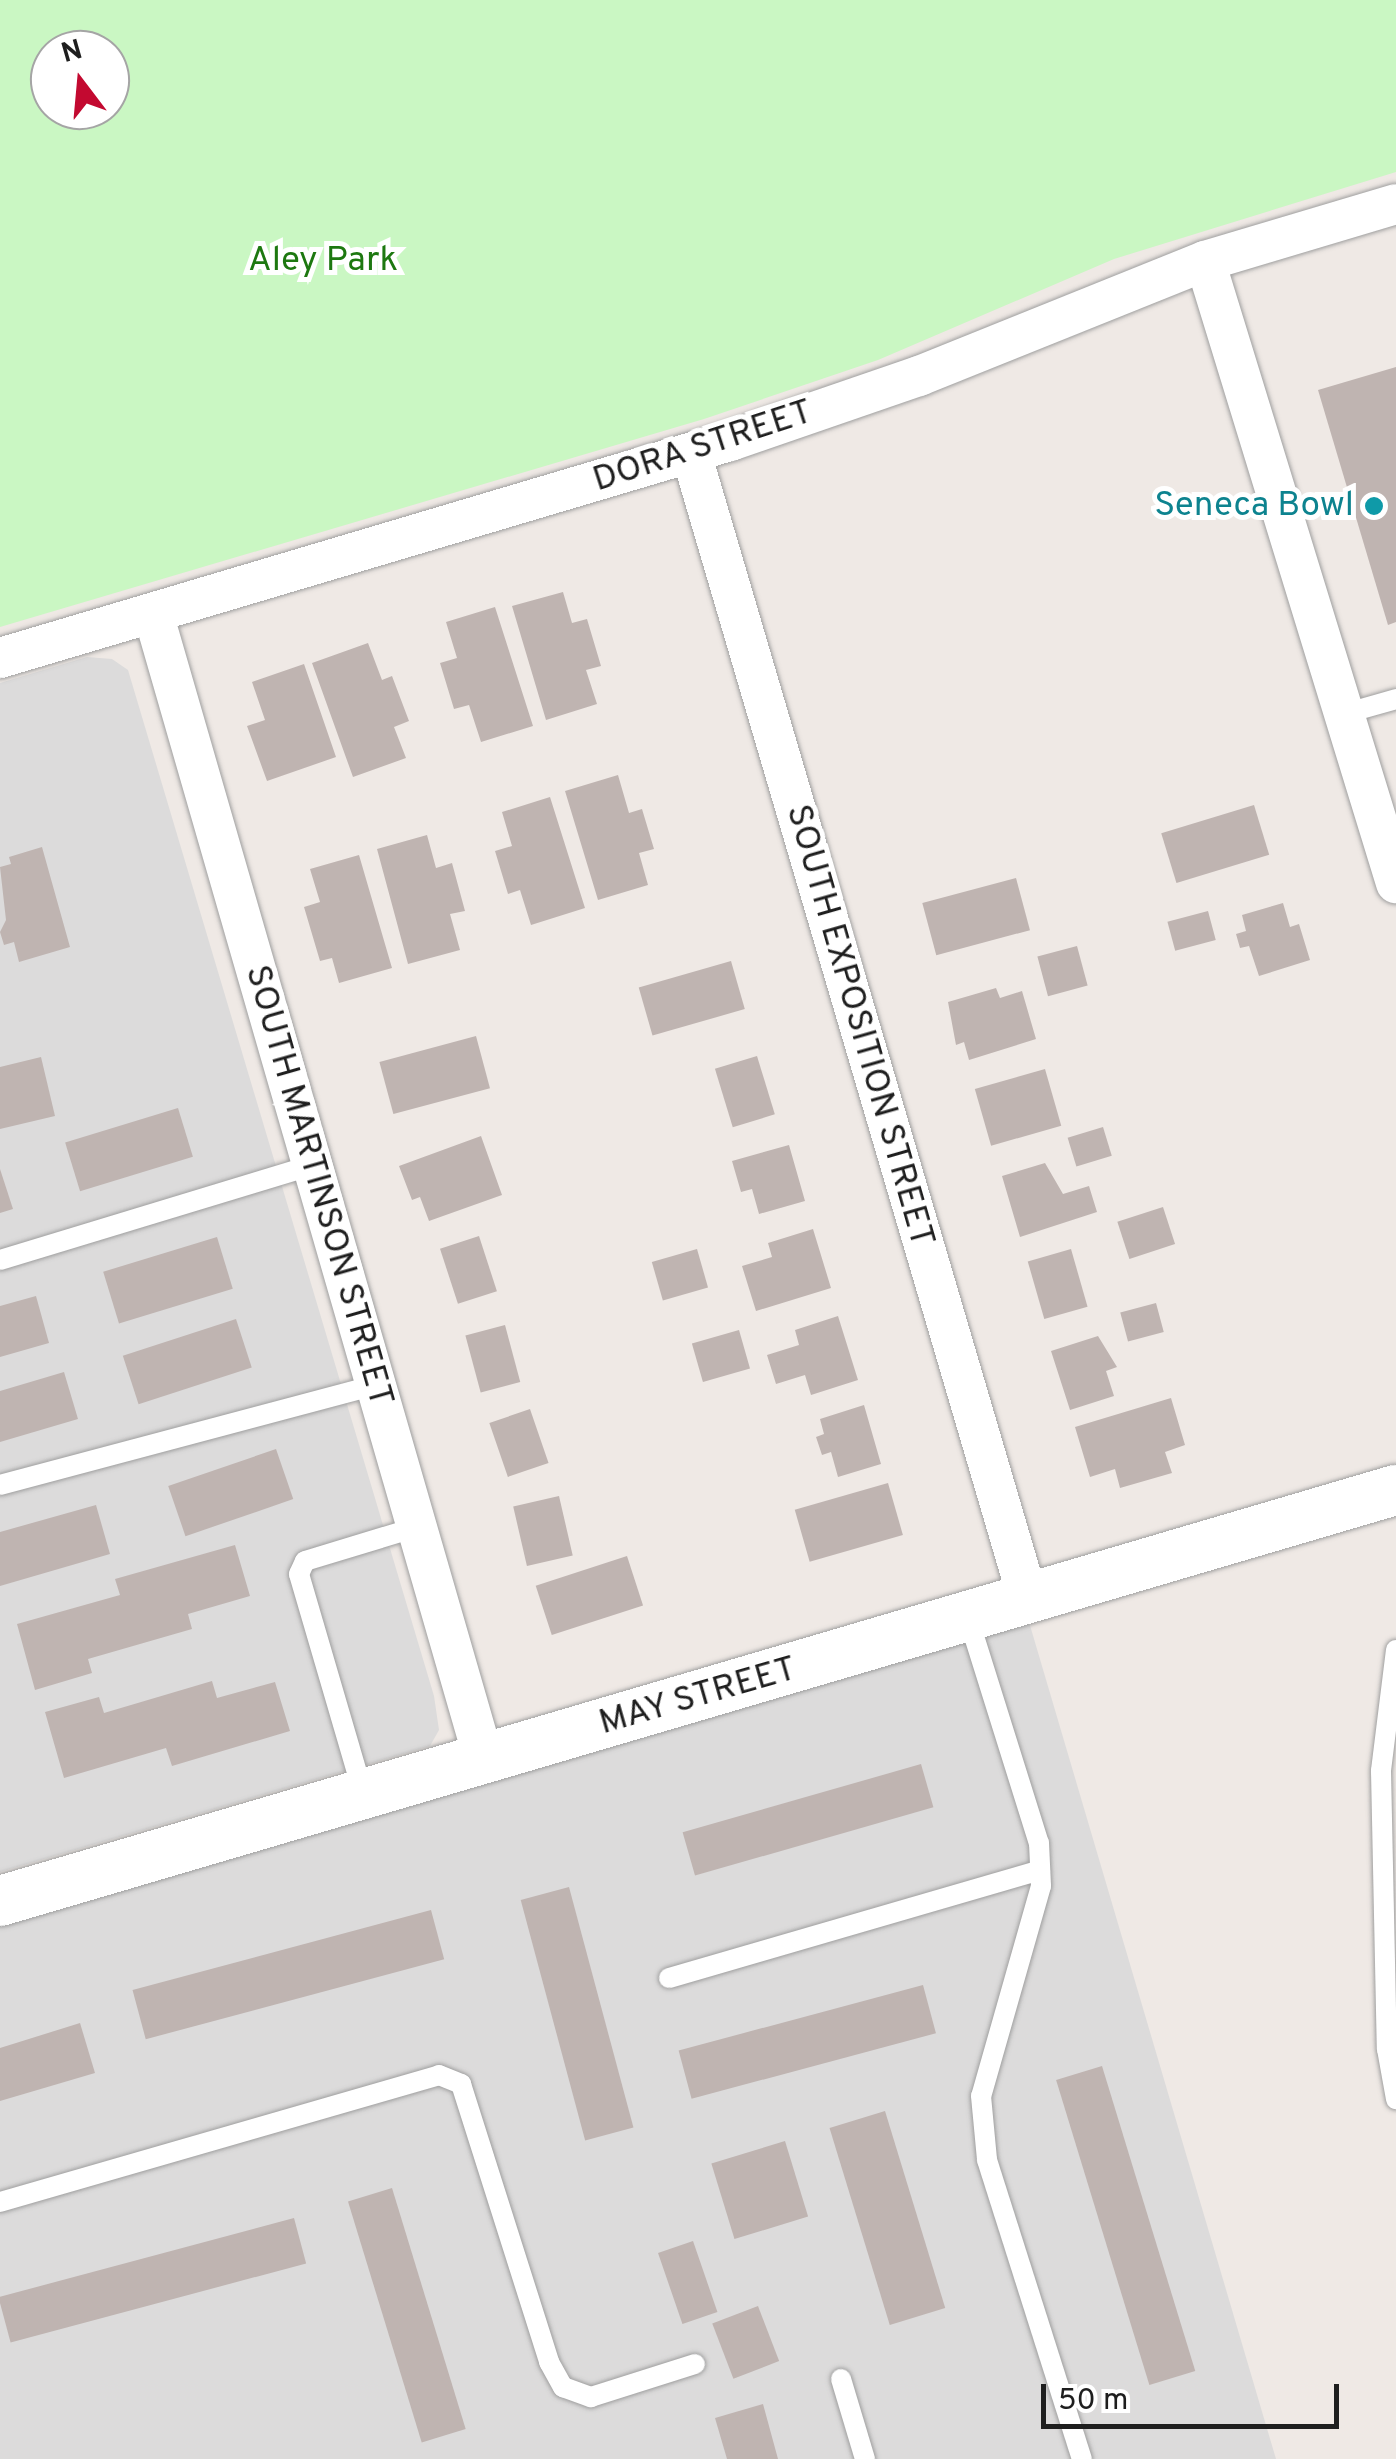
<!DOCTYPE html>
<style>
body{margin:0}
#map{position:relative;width:1396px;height:2459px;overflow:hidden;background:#efe9e5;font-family:Overpass,sans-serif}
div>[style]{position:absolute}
.residential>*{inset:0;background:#dcdbdb}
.park>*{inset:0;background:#caf7c3}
.building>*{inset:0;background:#bfb4b1;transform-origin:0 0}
.roads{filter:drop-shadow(0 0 2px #9f9f9f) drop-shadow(0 0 2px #9f9f9f)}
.service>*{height:20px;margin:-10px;padding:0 10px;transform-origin:10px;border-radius:10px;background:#fff}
.minor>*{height:40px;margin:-20px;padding:0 20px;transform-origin:20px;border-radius:20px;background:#fff}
.tertiary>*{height:50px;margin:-25px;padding:0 25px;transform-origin:25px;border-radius:25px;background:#fff}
.dots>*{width:28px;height:28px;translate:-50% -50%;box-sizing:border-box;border:5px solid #fff;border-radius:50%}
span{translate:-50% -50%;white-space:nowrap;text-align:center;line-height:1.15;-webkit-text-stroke:10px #fff;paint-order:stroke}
.park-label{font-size:35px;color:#1d7810}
.street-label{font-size:35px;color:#1e1e1e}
.culture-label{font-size:35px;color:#0d838f}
.right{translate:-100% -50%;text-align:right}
.north{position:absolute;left:30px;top:30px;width:100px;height:100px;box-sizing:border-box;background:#fff;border:2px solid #a5a5a5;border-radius:50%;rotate:344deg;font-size:28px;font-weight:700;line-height:40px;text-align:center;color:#1e1e1e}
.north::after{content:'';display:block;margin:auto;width:35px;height:45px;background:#c30930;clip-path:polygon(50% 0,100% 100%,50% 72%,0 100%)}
.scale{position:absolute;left:1041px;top:2384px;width:298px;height:45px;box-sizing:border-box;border:5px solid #1e1e1e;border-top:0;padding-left:12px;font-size:30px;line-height:35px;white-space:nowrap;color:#1e1e1e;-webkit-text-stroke:8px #fff;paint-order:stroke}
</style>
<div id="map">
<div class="residential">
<i style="clip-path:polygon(87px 657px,112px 659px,128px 670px,434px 1696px,439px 1730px,430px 1746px,0 1872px,0 683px)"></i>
<i style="clip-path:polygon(1029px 1622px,1276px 2459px,0 2459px,0 1924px)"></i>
</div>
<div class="park">
<i style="clip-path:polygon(evenodd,0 0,1396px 0,1396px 172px,1114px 259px,878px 360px,704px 419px,0 627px,0 0,50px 50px,110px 50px,110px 110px,50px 110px,50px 50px)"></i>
</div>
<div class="building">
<i style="clip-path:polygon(1396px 367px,1396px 622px,1388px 625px,1318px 390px)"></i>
<i style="clip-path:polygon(563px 592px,572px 623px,587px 619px,601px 666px,586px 670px,597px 704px,546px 720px,512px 606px)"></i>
<i style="clip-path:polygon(495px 607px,533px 726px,481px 742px,469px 705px,454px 709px,440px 663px,457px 658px,446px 622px)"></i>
<i style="clip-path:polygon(368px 643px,382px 680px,392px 676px,409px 721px,394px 727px,406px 758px,353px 777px,312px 663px)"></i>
<i style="clip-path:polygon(304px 664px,336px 757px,267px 781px,247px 726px,265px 720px,252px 682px)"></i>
<i style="clip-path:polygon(618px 775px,629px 813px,642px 809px,654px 849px,639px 853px,648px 885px,598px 900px,565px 791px)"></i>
<i style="clip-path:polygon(550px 797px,585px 908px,531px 925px,520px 890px,508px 894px,495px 851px,512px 846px,502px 812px)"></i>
<i style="left:1254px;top:805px;width:52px;height:97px;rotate:73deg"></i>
<i style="clip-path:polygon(427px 835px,436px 868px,452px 863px,465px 911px,450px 914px,460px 950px,408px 964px,377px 849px)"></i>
<i style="clip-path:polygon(42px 847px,70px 947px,19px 962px,14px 942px,4px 945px,0 932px,6px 920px,0 867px,11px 864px,9px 857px)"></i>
<i style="clip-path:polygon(359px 855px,392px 968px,339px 983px,332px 958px,320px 961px,304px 907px,320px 902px,310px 869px)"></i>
<i style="left:1016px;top:878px;width:54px;height:97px;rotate:75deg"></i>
<i style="clip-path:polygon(1283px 903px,1290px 927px,1299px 924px,1310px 960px,1259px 976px,1249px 946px,1240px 948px,1236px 934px,1246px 931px,1242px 915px)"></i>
<i style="left:1208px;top:911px;width:30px;height:42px;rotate:75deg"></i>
<i style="left:1077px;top:946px;width:41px;height:41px;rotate:75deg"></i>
<i style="left:731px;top:961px;width:50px;height:96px;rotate:74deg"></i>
<i style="clip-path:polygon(996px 988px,1000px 998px,1022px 991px,1036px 1039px,969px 1060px,964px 1042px,956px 1045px,948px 1002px)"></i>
<i style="left:476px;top:1036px;width:54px;height:100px;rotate:75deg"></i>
<i style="left:757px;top:1056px;width:61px;height:44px;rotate:73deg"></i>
<i style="clip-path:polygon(41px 1057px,55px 1116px,0 1129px,0 1067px)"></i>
<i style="left:1045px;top:1069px;width:59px;height:73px;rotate:74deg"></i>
<i style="left:178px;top:1108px;width:51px;height:118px;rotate:73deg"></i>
<i style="left:1103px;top:1127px;width:30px;height:37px;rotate:73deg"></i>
<i style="clip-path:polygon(481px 1136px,502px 1195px,429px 1221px,420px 1197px,412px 1200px,399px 1166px)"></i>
<i style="clip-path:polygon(789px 1145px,805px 1201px,759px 1214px,752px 1189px,741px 1192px,732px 1161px)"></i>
<i style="clip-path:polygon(1045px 1163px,1063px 1194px,1089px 1186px,1097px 1212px,1020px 1237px,1002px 1176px)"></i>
<i style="clip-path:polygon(0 1169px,13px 1209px,0 1213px)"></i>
<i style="left:1163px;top:1207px;width:39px;height:48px;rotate:72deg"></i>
<i style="clip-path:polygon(813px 1229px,831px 1288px,756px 1311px,742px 1266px,772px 1257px,768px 1243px)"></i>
<i style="left:479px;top:1236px;width:58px;height:41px;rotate:72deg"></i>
<i style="left:217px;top:1237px;width:54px;height:119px;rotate:73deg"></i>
<i style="left:697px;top:1249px;width:40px;height:47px;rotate:74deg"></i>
<i style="left:1071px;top:1249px;width:60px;height:45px;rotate:74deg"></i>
<i style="clip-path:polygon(36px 1296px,49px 1343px,0 1357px,0 1306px)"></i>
<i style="left:1156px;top:1303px;width:30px;height:37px;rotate:75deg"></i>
<i style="clip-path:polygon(838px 1316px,858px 1380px,811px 1395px,805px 1375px,776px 1384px,767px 1355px,799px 1345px,795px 1330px)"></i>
<i style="left:236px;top:1319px;width:51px;height:119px;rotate:72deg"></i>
<i style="left:505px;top:1325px;width:59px;height:41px;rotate:75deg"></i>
<i style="left:739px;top:1330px;width:40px;height:49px;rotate:74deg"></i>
<i style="clip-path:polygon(1098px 1336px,1117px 1367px,1106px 1371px,1114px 1396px,1070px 1410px,1051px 1351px)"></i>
<i style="clip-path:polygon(64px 1372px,78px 1419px,0 1442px,0 1391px)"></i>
<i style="clip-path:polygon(1171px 1398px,1185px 1445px,1165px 1452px,1172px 1473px,1120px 1488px,1115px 1469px,1090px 1477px,1075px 1427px)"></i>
<i style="clip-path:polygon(864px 1405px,881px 1464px,838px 1477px,831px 1452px,822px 1455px,816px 1437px,824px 1434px,820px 1419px)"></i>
<i style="left:530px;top:1409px;width:57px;height:43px;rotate:71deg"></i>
<i style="left:276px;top:1449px;width:53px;height:114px;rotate:71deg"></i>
<i style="left:888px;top:1483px;width:54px;height:97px;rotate:74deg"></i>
<i style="left:559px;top:1496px;width:61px;height:47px;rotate:77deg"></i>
<i style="clip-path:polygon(96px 1505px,110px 1554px,0 1586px,0 1532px)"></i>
<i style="clip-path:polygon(235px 1545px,250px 1596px,188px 1614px,192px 1629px,88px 1659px,92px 1673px,35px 1690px,17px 1624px,120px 1595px,115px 1579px)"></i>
<i style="left:627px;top:1556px;width:52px;height:96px;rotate:72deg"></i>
<i style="clip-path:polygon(212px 1681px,217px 1698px,275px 1682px,290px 1731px,172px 1766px,166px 1748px,64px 1778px,45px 1712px,99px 1697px,104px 1713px)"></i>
<i style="left:921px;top:1764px;width:45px;height:248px;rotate:74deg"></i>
<i style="left:569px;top:1887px;width:249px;height:50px;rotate:75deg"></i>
<i style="left:431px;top:1910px;width:51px;height:309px;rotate:75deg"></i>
<i style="left:923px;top:1985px;width:50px;height:253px;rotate:75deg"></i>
<i style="clip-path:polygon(80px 2023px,95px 2073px,0 2101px,0 2048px)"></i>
<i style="left:1102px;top:2066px;width:319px;height:48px;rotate:73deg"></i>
<i style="left:885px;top:2111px;width:206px;height:58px;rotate:73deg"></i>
<i style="left:785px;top:2141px;width:79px;height:77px;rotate:73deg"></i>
<i style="left:392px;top:2188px;width:252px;height:46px;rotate:73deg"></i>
<i style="left:294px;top:2218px;width:47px;height:306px;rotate:75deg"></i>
<i style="left:693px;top:2241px;width:75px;height:37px;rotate:71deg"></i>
<i style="left:758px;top:2306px;width:59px;height:49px;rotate:69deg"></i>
<i style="clip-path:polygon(763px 2404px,778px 2459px,727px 2459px,715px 2418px)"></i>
</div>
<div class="roads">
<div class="service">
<i style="left:1347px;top:713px;width:51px;rotate:-15.9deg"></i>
<i style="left:0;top:1260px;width:326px;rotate:-16.9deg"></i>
<i style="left:0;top:1485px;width:389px;rotate:-14.9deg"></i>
<i style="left:968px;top:1617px;width:237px;rotate:72.6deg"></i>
<i style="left:1039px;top:1843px;width:43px;rotate:87.3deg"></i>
<i style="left:1041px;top:1886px;width:218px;rotate:105.9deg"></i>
<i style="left:981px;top:2096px;width:64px;rotate:84.6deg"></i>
<i style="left:987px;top:2160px;width:314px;rotate:72.4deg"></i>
<i style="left:1396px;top:1650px;width:122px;rotate:97.1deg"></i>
<i style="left:1381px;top:1771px;width:278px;rotate:88.8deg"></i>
<i style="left:1387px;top:2049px;width:51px;rotate:79.8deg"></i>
<i style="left:363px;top:1793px;width:228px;rotate:-106.3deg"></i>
<i style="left:299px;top:1574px;width:14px;rotate:-65deg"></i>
<i style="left:305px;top:1561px;width:117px;rotate:-16.9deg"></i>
<i style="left:669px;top:1978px;width:386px;rotate:-16.2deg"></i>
<i style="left:0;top:2202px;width:457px;rotate:-16.1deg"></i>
<i style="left:439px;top:2075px;width:24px;rotate:22deg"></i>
<i style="left:461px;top:2084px;width:292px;rotate:72.4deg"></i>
<i style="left:549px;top:2362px;width:29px;rotate:61deg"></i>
<i style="left:563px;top:2387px;width:30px;rotate:20deg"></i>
<i style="left:591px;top:2397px;width:109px;rotate:-17.6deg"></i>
<i style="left:841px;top:2379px;width:84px;rotate:73.3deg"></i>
</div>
<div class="minor">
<i style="left:1205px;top:261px;width:651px;rotate:72.93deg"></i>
<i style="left:691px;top:453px;width:1195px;rotate:73.61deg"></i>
<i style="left:153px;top:613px;width:1194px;rotate:73.9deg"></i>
<i style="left:0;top:658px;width:762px;rotate:-16.56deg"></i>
<i style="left:730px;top:441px;width:200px;rotate:-19deg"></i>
<i style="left:919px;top:376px;width:308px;rotate:-21.9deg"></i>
<i style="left:1205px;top:261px;width:199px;rotate:-16.6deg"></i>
</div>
<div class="tertiary">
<i style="left:0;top:1901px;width:1455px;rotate:-16.41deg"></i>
</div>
</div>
<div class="dots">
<i style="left:1374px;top:506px;background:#0f9aa8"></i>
</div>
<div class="park-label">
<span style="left:323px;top:261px">Aley Park</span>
</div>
<div class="street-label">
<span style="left:703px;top:447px;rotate:-18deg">DORA STREET</span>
<span style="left:859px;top:1026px;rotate:74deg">SOUTH EXPOSITION STREET</span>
<span style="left:318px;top:1186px;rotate:74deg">SOUTH MARTINSON STREET</span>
<span style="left:698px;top:1697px;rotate:-16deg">MAY STREET</span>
</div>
<div class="culture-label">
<span class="right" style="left:1354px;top:506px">Seneca Bowl</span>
</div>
<div class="north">N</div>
<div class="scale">50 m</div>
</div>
